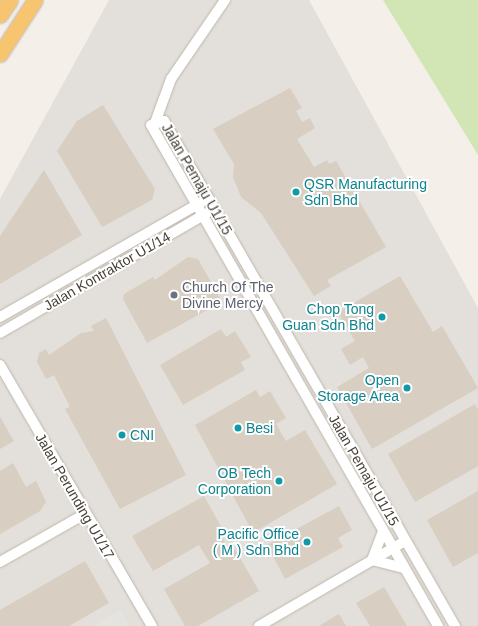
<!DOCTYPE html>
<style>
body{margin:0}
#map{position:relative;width:478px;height:626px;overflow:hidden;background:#f4f0e9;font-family:Arial,sans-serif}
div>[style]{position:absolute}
.industrial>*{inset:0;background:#e3dfda}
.green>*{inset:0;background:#d1e6b4}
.parking>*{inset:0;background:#e5e3e0}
.building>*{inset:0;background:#d8cec2}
.roads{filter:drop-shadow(0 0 1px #bfb7ac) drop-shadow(0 0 1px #bfb7ac)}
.minor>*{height:10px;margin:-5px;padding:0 5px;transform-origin:5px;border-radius:5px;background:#fff}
.highway>*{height:15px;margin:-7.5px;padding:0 7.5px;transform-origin:7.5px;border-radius:7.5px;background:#f7c570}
.dots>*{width:11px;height:11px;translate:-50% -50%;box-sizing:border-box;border:2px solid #fff;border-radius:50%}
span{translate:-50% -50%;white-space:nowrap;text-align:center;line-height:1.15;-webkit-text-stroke:4px #fff;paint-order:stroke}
.street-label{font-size:14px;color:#474038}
.culture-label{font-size:14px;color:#0d838f}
.left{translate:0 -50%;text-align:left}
.right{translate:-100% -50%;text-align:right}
.worship-label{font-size:14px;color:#5b616d}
</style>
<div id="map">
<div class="industrial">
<i style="clip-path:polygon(109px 0,309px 0,478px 308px,478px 626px,0 626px,0 199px)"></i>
</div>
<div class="green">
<i style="clip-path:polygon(383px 0,478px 0,478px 155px)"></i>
</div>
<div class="parking">
<i style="clip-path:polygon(120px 610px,130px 626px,92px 626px)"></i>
</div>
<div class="building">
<i style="clip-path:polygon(290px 88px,302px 108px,296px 111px,302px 122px,310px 118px,315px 128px,297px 139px,314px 167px,327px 160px,329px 164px,336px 161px,386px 247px,327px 280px,331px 286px,314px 296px,261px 213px,241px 197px,233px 177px,234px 164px,213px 129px)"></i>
<i style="clip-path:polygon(103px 105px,155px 189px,152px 200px,102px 227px,57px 151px,77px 121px)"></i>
<i style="clip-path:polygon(44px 170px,82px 235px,0 284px,0 236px)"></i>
<i style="clip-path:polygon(188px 257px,198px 259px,222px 302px,147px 343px,123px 299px,124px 294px,153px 277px,155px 280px)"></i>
<i style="clip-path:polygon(400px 276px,433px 332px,442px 326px,478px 388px,372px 449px,337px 387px,369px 368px,363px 357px,350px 365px,341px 349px,355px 341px,338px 312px)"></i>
<i style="clip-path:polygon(106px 318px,186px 475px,120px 509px,65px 409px,70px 407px,54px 375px,46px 379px,37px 362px,39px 353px,46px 349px,49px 355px,81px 333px,94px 331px,91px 326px)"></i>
<i style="clip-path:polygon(221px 329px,226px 337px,235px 331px,251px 357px,241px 362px,245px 370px,183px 405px,160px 365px)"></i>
<i style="clip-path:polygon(256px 390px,260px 397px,270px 391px,286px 418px,276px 424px,286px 441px,305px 430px,337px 484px,253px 533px,195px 425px)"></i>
<i style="clip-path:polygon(475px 404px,478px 410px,478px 466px,415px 502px,388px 454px)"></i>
<i style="clip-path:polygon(0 417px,14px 441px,0 449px)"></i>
<i style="clip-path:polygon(13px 463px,26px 487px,36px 481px,46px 502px,40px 511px,0 534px,0 471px)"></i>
<i style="clip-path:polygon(478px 491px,478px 553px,453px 567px,427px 520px)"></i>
<i style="clip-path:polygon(204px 496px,224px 532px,220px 534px,230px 552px,235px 549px,259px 591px,198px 626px,185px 626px,164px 589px,210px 563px,199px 545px,153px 571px,132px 536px)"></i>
<i style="clip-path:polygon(339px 506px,352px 530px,338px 538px,343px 547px,285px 579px,267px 545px)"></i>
<i style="clip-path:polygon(85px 561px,109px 603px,69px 626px,0 626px,0 610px)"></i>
<i style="clip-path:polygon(384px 587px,407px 626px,370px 626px,356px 603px)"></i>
<i style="clip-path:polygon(339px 614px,346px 626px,319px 626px)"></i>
</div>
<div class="roads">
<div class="minor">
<i style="left:155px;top:123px;width:47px;rotate:-70deg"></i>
<i style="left:171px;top:79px;width:96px;rotate:-55.6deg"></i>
<i style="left:0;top:317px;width:232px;rotate:-29.7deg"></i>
<i style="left:0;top:333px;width:239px;rotate:-30.1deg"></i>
<i style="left:0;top:365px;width:302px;rotate:59.8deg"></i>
<i style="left:372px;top:560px;width:33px;rotate:14deg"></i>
<i style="left:372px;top:560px;width:30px;rotate:-69deg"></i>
<i style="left:0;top:562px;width:98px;rotate:-29.5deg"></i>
<i style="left:259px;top:626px;width:169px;rotate:-30.2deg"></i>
<i style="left:438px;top:626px;width:577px;rotate:-119.81deg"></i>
<i style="left:151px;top:125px;width:14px;rotate:-17deg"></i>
<i style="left:164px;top:121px;width:583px;rotate:60.05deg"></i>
</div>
<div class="highway">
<i style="left:0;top:15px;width:18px;rotate:-56deg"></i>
<i style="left:0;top:54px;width:64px;rotate:-57.1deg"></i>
</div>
</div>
<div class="dots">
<i style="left:296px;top:192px;background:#0f9aa8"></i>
<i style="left:174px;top:295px;background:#6b7280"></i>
<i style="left:382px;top:317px;background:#0f9aa8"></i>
<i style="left:407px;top:388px;background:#0f9aa8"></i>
<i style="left:238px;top:428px;background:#0f9aa8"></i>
<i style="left:122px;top:435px;background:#0f9aa8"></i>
<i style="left:279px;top:481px;background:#0f9aa8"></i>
<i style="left:307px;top:542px;background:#0f9aa8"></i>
</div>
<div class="street-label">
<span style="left:197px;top:179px;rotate:60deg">Jalan Pemaju U1/15</span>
<span style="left:107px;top:271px;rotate:-30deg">Jalan Kontraktor U1/14</span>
<span style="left:364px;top:470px;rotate:60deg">Jalan Pemaju U1/15</span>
<span style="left:75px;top:496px;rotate:60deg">Jalan Perunding U1/17</span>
</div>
<div class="culture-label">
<span class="left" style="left:304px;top:192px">QSR Manufacturing<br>Sdn Bhd</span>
<span class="right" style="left:374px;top:317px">Chop Tong<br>Guan Sdn Bhd</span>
<span class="right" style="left:399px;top:388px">Open<br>Storage Area</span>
<span class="left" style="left:246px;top:428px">Besi</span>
<span class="left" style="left:130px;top:435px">CNI</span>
<span class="right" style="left:271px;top:481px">OB Tech<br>Corporation</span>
<span class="right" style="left:299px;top:542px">Pacific Office<br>( M ) Sdn Bhd</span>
</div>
<div class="worship-label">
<span class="left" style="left:182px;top:295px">Church Of The<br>Divine Mercy</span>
</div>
</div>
